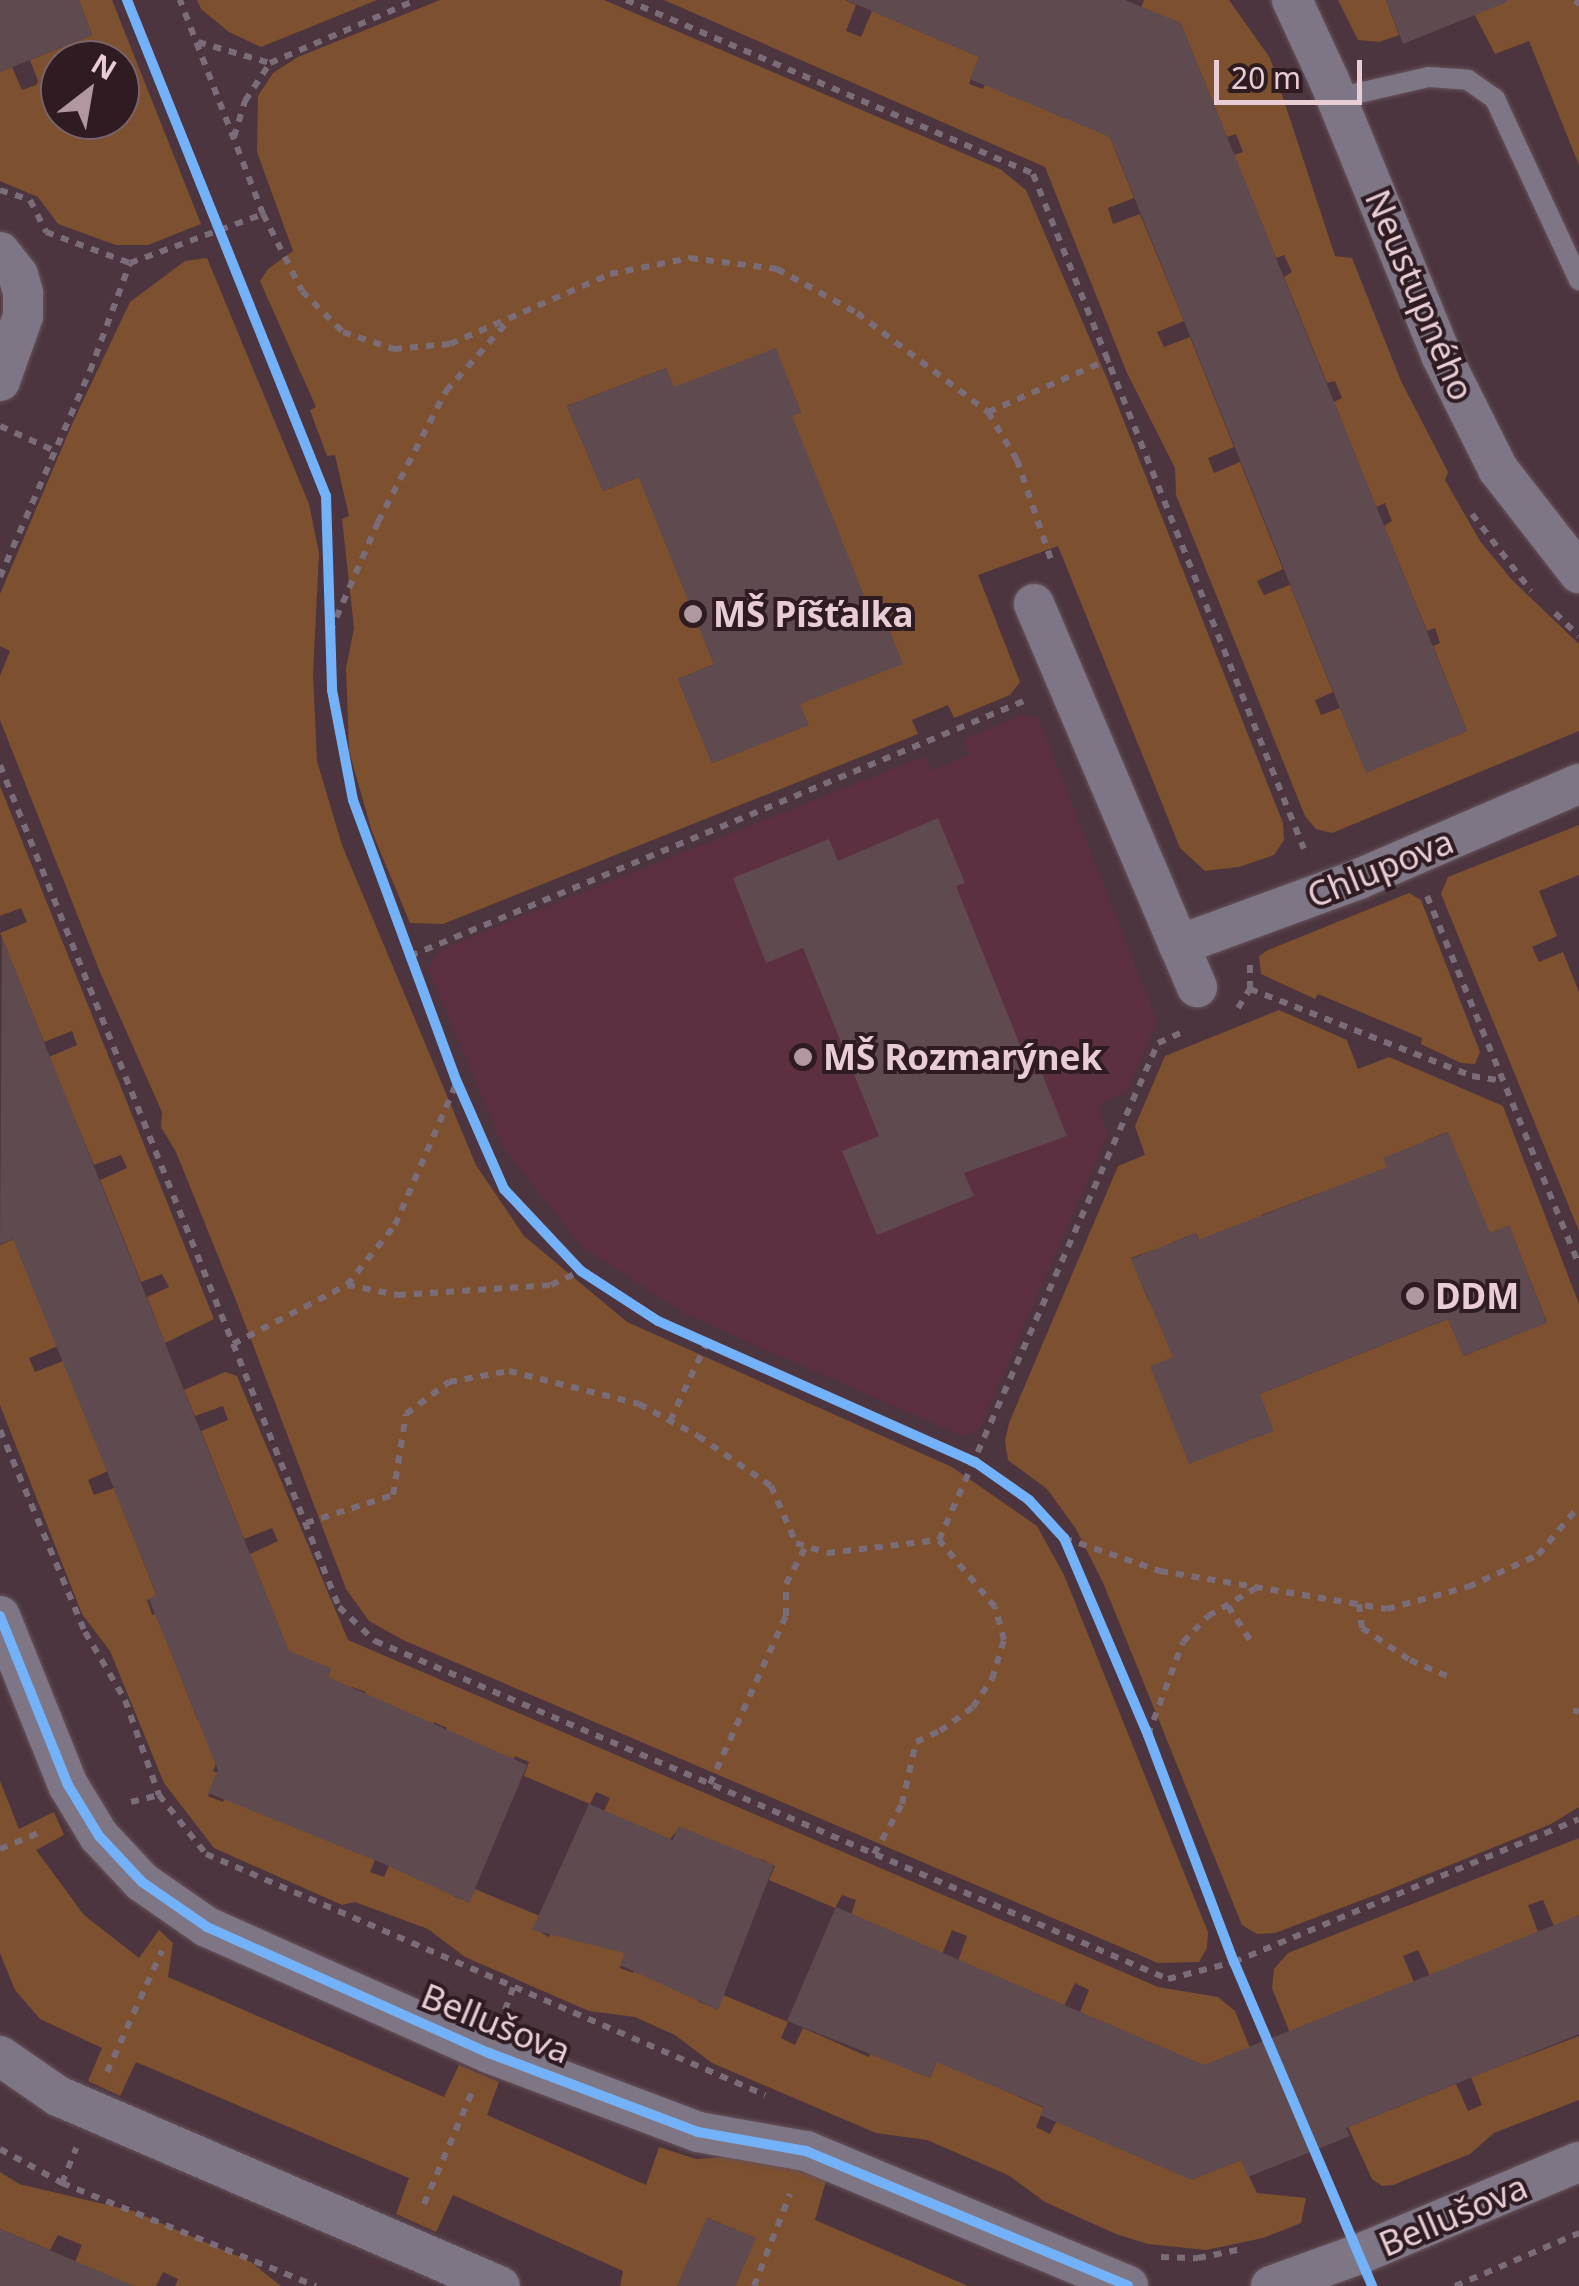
<!DOCTYPE html>
<meta charset="utf-8">
<style>
body{margin:0}
#map{position:relative;width:1579px;height:2286px;overflow:hidden;background:#4c353e;font-family:"Noto Sans",sans-serif}
div>[style]{position:absolute}
.built>*{inset:0;background:#5c3040}
.green>*{inset:0;background:#7d502f}
.building>*{inset:0;background:#5e4a4f}
.path>*{height:6px;margin-top:-3px;transform-origin:0;background:repeating-linear-gradient(90deg,#7a6d79 0 8px,transparent 0 16px)}
.roads{filter:drop-shadow(0 0 2px #66525a) drop-shadow(0 0 2px #66525a)}
.lane>*{height:20px;margin:-10px;padding:0 10px;transform-origin:10px;border-radius:10px;background:#7f7685}
.street>*{height:40px;margin:-20px;padding:0 20px;transform-origin:20px;border-radius:20px;background:#7f7685}
.cycleway>*{height:10px;margin:-5px;padding:0 5px;transform-origin:5px;border-radius:5px;background:#73b2f8}
.dots>*{width:28px;height:28px;translate:-50% -50%;box-sizing:border-box;border:5px solid #2f1c22;border-radius:50%}
span{translate:-50% -50%;white-space:nowrap;text-align:center;line-height:1.15;-webkit-text-stroke:8px #2f1c22;paint-order:stroke}
.street-label{font-size:35px;color:#e8cdd5}
.poi-label{font-size:35px;color:#e8cdd5;font-weight:700}
.left{translate:0 -50%;text-align:left}
.north{position:absolute;left:40px;top:40px;width:100px;height:100px;box-sizing:border-box;background:#2f1c22;border:2px solid #79636a;border-radius:50%;rotate:31deg;font-size:28px;font-weight:700;line-height:40px;text-align:center;color:#e8cdd5}
.north::after{content:'';display:block;margin:auto;width:35px;height:45px;background:#b198a0;clip-path:polygon(50% 0,100% 100%,50% 72%,0 100%)}
.scale{position:absolute;left:1214px;top:60px;width:148px;height:45px;box-sizing:border-box;border:5px solid #e8cdd5;border-top:0;padding-left:12px;font-size:30px;line-height:35px;white-space:nowrap;color:#e8cdd5;-webkit-text-stroke:8px #2f1c22;paint-order:stroke}
</style>
<div id="map">
<div class="built">
<i style="clip-path:polygon(1022px 715px,1038px 718px,1157px 1021px,1126px 1093px,1098px 1104px,1107px 1136px,979px 1429px,963px 1436px,687px 1315px,582px 1246px,503px 1147px,428px 969px,437px 954px,451px 945px,925px 756px,931px 771px,970px 755px,963px 740px)"></i>
</div>
<div class="green">
<i style="clip-path:polygon(evenodd,79px 0,112px 0,201px 224px,148px 245px,116px 245px,58px 224px,38px 197px,0 181px,0 72px,12px 67px,22px 90px,36px 85px,38px 81px,30px 60px,92px 35px,79px 0,60px 60px,120px 60px,120px 120px,60px 120px,60px 60px)"></i>
<i style="clip-path:polygon(197px 0,377px 0,261px 47px,229px 32px,201px 9px)"></i>
<i style="clip-path:polygon(evenodd,440px 0,604px 0,1000px 169px,1026px 190px,1108px 381px,1283px 823px,1284px 840px,1274px 855px,1239px 867px,1205px 871px,1180px 848px,1058px 546px,978px 575px,1020px 682px,1010px 695px,954px 718px,948px 705px,912px 720px,918px 734px,443px 924px,410px 923px,372px 832px,349px 751px,346px 668px,354px 628px,342px 519px,349px 516px,335px 455px,327px 456px,310px 410px,316px 407px,260px 281px,268px 269px,293px 251px,257px 152px,258px 96px,273px 73px,298px 57px,440px 0,666px 368px,682px 409px,792px 390px,801px 412px,700px 452px,816px 477px,842px 541px,750px 579px,808px 725px,712px 763px,678px 679px,714px 664px,639px 477px,603px 491px,567px 406px,666px 368px)"></i>
<i style="clip-path:polygon(664px 0,845px 0,856px 5px,846px 31px,861px 37px,872px 11px,979px 57px,969px 84px,983px 89px,995px 64px,1050px 112px,1064px 118px,1098px 107px,1134px 198px,1108px 208px,1113px 224px,1140px 214px,1184px 321px,1157px 332px,1164px 347px,1190px 337px,1234px 447px,1208px 458px,1214px 473px,1240px 462px,1283px 569px,1257px 581px,1264px 595px,1290px 585px,1333px 692px,1315px 700px,1321px 715px,1340px 708px,1366px 772px,1467px 731px,1433px 646px,1440px 643px,1435px 628px,1427px 631px,1384px 526px,1392px 521px,1385px 503px,1376px 507px,1334px 402px,1342px 398px,1335px 381px,1327px 383px,1284px 277px,1292px 272px,1284px 255px,1276px 258px,1234px 155px,1243px 152px,1236px 134px,1227px 137px,1199px 68px,1186px 73px,1168px 65px,1182px 24px,1141px 7px,1144px 0,1229px 0,1270px 58px,1335px 256px,1352px 258px,1401px 381px,1448px 472px,1445px 480px,1480px 541px,1512px 580px,1579px 644px,1579px 731px,1332px 833px,1316px 829px,1305px 816px,1176px 495px,1175px 468px,1127px 373px,1045px 167px)"></i>
<i style="clip-path:polygon(1338px 0,1386px 0,1399px 35px,1379px 42px,1358px 40px)"></i>
<i style="clip-path:polygon(1467px 0,1579px 0,1579px 165px,1529px 41px,1495px 54px)"></i>
<i style="clip-path:polygon(207px 258px,309px 504px,319px 553px,313px 674px,317px 761px,342px 845px,476px 1165px,524px 1236px,627px 1322px,952px 1467px,1037px 1526px,1064px 1575px,1208px 1932px,1207px 1948px,1199px 1962px,1158px 1963px,403px 1640px,369px 1621px,346px 1589px,237px 1303px,176px 1152px,161px 1127px,162px 1112px,100px 972px,0 720px,0 676px,10px 651px,0 646px,0 594px,73px 422px,130px 302px,185px 261px)"></i>
<i style="clip-path:polygon(0 786px,214px 1319px,165px 1343px,147px 1297px,169px 1287px,162px 1274px,141px 1282px,100px 1180px,127px 1168px,121px 1155px,94px 1165px,49px 1057px,77px 1045px,72px 1031px,44px 1042px,0 933px,27px 922px,21px 908px,0 916px)"></i>
<i style="clip-path:polygon(1579px 825px,1579px 875px,1539px 891px,1557px 936px,1532px 947px,1539px 962px,1563px 952px,1579px 992px,1579px 1231px,1441px 894px,1448px 877px)"></i>
<i style="clip-path:polygon(1409px 893px,1421px 900px,1480px 1052px,1475px 1064px,1461px 1063px,1421px 1044px,1422px 1038px,1318px 994px,1315px 999px,1261px 974px,1259px 956px,1268px 950px)"></i>
<i style="clip-path:polygon(evenodd,1279px 1010px,1347px 1040px,1358px 1069px,1389px 1057px,1503px 1106px,1579px 1304px,1579px 1807px,1551px 1824px,1386px 1891px,1275px 1933px,1257px 1934px,1242px 1925px,1104px 1585px,1076px 1529px,1047px 1489px,1008px 1460px,1005px 1441px,1009px 1423px,1118px 1166px,1145px 1155px,1135px 1126px,1165px 1056px,1279px 1010px,1447px 1132px,1466px 1175px,1468px 1241px,1509px 1226px,1547px 1322px,1464px 1356px,1448px 1319px,1260px 1394px,1169px 1292px,1148px 1300px,1131px 1258px,1153px 1250px,1157px 1257px,1173px 1242px,1196px 1233px,1235px 1333px,1261px 1215px,1325px 1191px,1362px 1283px,1424px 1259px,1425px 1141px,1447px 1132px)"></i>
<i style="clip-path:polygon(14px 1239px,58px 1346px,29px 1358px,35px 1372px,63px 1361px,108px 1471px,88px 1480px,94px 1495px,114px 1488px,157px 1596px,147px 1600px,152px 1615px,164px 1611px,181px 1678px,198px 1721px,233px 1722px,213px 1771px,217px 1773px,208px 1796px,223px 1802px,233px 1781px,380px 1848px,370px 1872px,384px 1877px,394px 1854px,455px 1897px,469px 1902px,475px 1889px,542px 1917px,536px 1930px,549px 1937px,556px 1923px,625px 1953px,620px 1968px,633px 1973px,639px 1959px,701px 2003px,715px 2008px,721px 1994px,788px 2022px,781px 2038px,795px 2045px,803px 2028px,869px 2057px,878px 2036px,915px 2072px,930px 2078px,937px 2061px,1044px 2108px,1036px 2127px,1050px 2134px,1060px 2114px,1200px 2176px,1241px 2160px,1257px 2193px,1306px 2198px,1301px 2223px,1263px 2238px,1206px 2250px,1148px 2244px,1116px 2234px,1045px 2202px,1008px 2175px,927px 2140px,876px 2133px,712px 2063px,675px 2035px,635px 2017px,589px 2011px,465px 1957px,428px 1929px,355px 1902px,342px 1905px,214px 1848px,164px 1783px,110px 1651px,82px 1614px,0 1405px,0 1245px)"></i>
<i style="clip-path:polygon(225px 1372px,237px 1376px,348px 1640px,1158px 1987px,1218px 1997px,1235px 2011px,1250px 2048px,1205px 2066px,1080px 2012px,1089px 1990px,1075px 1983px,1064px 2006px,958px 1961px,967px 1936px,952px 1930px,942px 1954px,851px 1915px,856px 1900px,842px 1895px,835px 1908px,769px 1880px,775px 1866px,761px 1859px,754px 1874px,680px 1827px,670px 1839px,604px 1811px,610px 1798px,596px 1792px,590px 1804px,524px 1776px,529px 1762px,515px 1756px,509px 1770px,443px 1739px,447px 1728px,434px 1722px,428px 1735px,361px 1706px,366px 1692px,352px 1687px,346px 1700px,323px 1690px,331px 1669px,317px 1663px,301px 1682px,250px 1554px,278px 1541px,272px 1528px,244px 1539px,201px 1431px,228px 1420px,223px 1406px,195px 1416px,184px 1390px)"></i>
<i style="clip-path:polygon(0 1781px,19px 1829px,54px 1812px,64px 1835px,36px 1850px,84px 1915px,139px 1958px,159px 1930px,173px 1943px,168px 1977px,444px 2097px,459px 2065px,499px 2082px,487px 2115px,646px 2185px,659px 2147px,696px 2159px,743px 2156px,790px 2166px,826px 2181px,815px 2220px,968px 2286px,735px 2286px,755px 2238px,708px 2218px,677px 2286px,620px 2286px,623px 2271px,453px 2195px,436px 2232px,396px 2214px,409px 2178px,136px 2062px,120px 2096px,88px 2081px,102px 2048px,40px 2019px,15px 1990px,0 1953px)"></i>
<i style="clip-path:polygon(1579px 1838px,1579px 1916px,1554px 1926px,1543px 1900px,1528px 1905px,1538px 1932px,1430px 1976px,1418px 1950px,1403px 1956px,1414px 1982px,1290px 2033px,1272px 1988px,1274px 1969px,1288px 1953px)"></i>
<i style="clip-path:polygon(1579px 2036px,1579px 2100px,1494px 2133px,1470px 2154px,1393px 2185px,1382px 2186px,1372px 2179px,1348px 2127px,1456px 2084px,1468px 2111px,1482px 2105px,1471px 2077px)"></i>
<i style="clip-path:polygon(0 2172px,19px 2184px,133px 2211px,251px 2262px,281px 2286px,175px 2286px,178px 2279px,163px 2272px,156px 2286px,131px 2286px,75px 2262px,82px 2245px,58px 2235px,50px 2250px,0 2229px)"></i>
</div>
<div class="building">
<i style="clip-path:polygon(0 0,79px 0,92px 35px,0 72px)"></i>
<i style="clip-path:polygon(846px 0,1125px 0,1181px 23px,1467px 731px,1366px 773px,1110px 137px,970px 79px,979px 57px)"></i>
<i style="clip-path:polygon(1386px 0,1507px 0,1507px 2px,1403px 44px)"></i>
<i style="clip-path:polygon(776px 348px,801px 412px,792px 416px,867px 603px,877px 599px,903px 664px,800px 704px,809px 725px,712px 763px,678px 679px,714px 664px,639px 477px,603px 491px,567px 406px,666px 368px,674px 387px)"></i>
<i style="clip-path:polygon(938px 818px,965px 883px,956px 886px,1032px 1075px,1041px 1071px,1067px 1136px,964px 1173px,974px 1196px,877px 1235px,842px 1151px,879px 1136px,803px 948px,766px 963px,733px 878px,829px 839px,838px 861px)"></i>
<i style="clip-path:polygon(2px 938px,289px 1651px,331px 1668px,328px 1677px,527px 1765px,469px 1903px,384px 1864px,208px 1793px,218px 1770px,149px 1599px,157px 1595px,13px 1239px,0 1244px)"></i>
<i style="clip-path:polygon(1448px 1132px,1490px 1233px,1509px 1225px,1547px 1323px,1463px 1356px,1448px 1319px,1260px 1394px,1274px 1431px,1189px 1464px,1150px 1366px,1173px 1357px,1131px 1259px,1196px 1233px,1198px 1240px,1387px 1167px,1383px 1158px)"></i>
<i style="clip-path:polygon(589px 1804px,673px 1840px,678px 1826px,774px 1865px,718px 2010px,620px 1965px,625px 1953px,532px 1930px)"></i>
<i style="clip-path:polygon(836px 1907px,1204px 2065px,1579px 1915px,1579px 2034px,1346px 2128px,1350px 2136px,1248px 2177px,1241px 2160px,1192px 2180px,1040px 2115px,1044px 2107px,936px 2062px,930px 2078px,787px 2021px)"></i>
<i style="clip-path:polygon(707px 2218px,756px 2238px,735px 2286px,677px 2286px)"></i>
<i style="clip-path:polygon(0 2229px,134px 2286px,0 2286px)"></i>
</div>
<div class="path">
<i style="left:626px;top:0;width:443px;rotate:23.1deg"></i>
<i style="left:1033px;top:174px;width:727px;rotate:68.13deg"></i>
<i style="left:1576px;top:0;width:6px;rotate:59deg"></i>
<i style="left:198px;top:42px;width:75px;rotate:16.3deg"></i>
<i style="left:270px;top:63px;width:159px;rotate:-23.3deg"></i>
<i style="left:234px;top:137px;width:38px;rotate:-73deg"></i>
<i style="left:245px;top:101px;width:45px;rotate:-56.7deg"></i>
<i style="left:0;top:190px;width:32px;rotate:18deg"></i>
<i style="left:30px;top:200px;width:36px;rotate:63deg"></i>
<i style="left:46px;top:232px;width:90px;rotate:20.3deg"></i>
<i style="left:263px;top:214px;width:86px;rotate:63.1deg"></i>
<i style="left:302px;top:291px;width:58px;rotate:45deg"></i>
<i style="left:343px;top:332px;width:54px;rotate:18.4deg"></i>
<i style="left:394px;top:349px;width:56px;rotate:-5.1deg"></i>
<i style="left:450px;top:344px;width:175px;rotate:-23.6deg"></i>
<i style="left:610px;top:274px;width:82px;rotate:-11.3deg"></i>
<i style="left:690px;top:258px;width:88px;rotate:7.2deg"></i>
<i style="left:777px;top:269px;width:91px;rotate:28.8deg"></i>
<i style="left:857px;top:313px;width:164px;rotate:37.1deg"></i>
<i style="left:988px;top:412px;width:56px;rotate:58.9deg"></i>
<i style="left:1017px;top:460px;width:109px;rotate:71.2deg"></i>
<i style="left:988px;top:412px;width:133px;rotate:-23.5deg"></i>
<i style="left:0;top:426px;width:58px;rotate:24.4deg"></i>
<i style="left:1472px;top:514px;width:97px;rotate:52.5deg"></i>
<i style="left:0;top:577px;width:225px;rotate:-66.4deg"></i>
<i style="left:90px;top:371px;width:115px;rotate:-69.7deg"></i>
<i style="left:130px;top:263px;width:142px;rotate:-20.2deg"></i>
<i style="left:263px;top:214px;width:230px;rotate:-111.2deg"></i>
<i style="left:1555px;top:613px;width:33px;rotate:44deg"></i>
<i style="left:330px;top:632px;width:120px;rotate:-66.4deg"></i>
<i style="left:378px;top:522px;width:148px;rotate:-62.6deg"></i>
<i style="left:446px;top:391px;width:96px;rotate:-48.4deg"></i>
<i style="left:0;top:765px;width:908px;rotate:68.07deg"></i>
<i style="left:339px;top:1607px;width:50px;rotate:43.4deg"></i>
<i style="left:375px;top:1641px;width:862px;rotate:23.09deg"></i>
<i style="left:1168px;top:1979px;width:68px;rotate:-14.4deg"></i>
<i style="left:1234px;top:1962px;width:373px;rotate:-22.5deg"></i>
<i style="left:1427px;top:896px;width:398px;rotate:67.6deg"></i>
<i style="left:410px;top:956px;width:670px;rotate:-22.55deg"></i>
<i style="left:1250px;top:989px;width:25px;rotate:-90deg"></i>
<i style="left:1238px;top:1008px;width:22px;rotate:-58deg"></i>
<i style="left:1250px;top:989px;width:238px;rotate:21.4deg"></i>
<i style="left:1472px;top:1076px;width:31px;rotate:9deg"></i>
<i style="left:347px;top:1285px;width:52px;rotate:11.1deg"></i>
<i style="left:398px;top:1295px;width:153px;rotate:-3.7deg"></i>
<i style="left:551px;top:1285px;width:33px;rotate:-25deg"></i>
<i style="left:233px;top:1344px;width:128px;rotate:-27.4deg"></i>
<i style="left:347px;top:1285px;width:77px;rotate:-51.3deg"></i>
<i style="left:395px;top:1225px;width:156px;rotate:-66.6deg"></i>
<i style="left:670px;top:1421px;width:85px;rotate:-64.9deg"></i>
<i style="left:0;top:1430px;width:219px;rotate:67.2deg"></i>
<i style="left:85px;top:1632px;width:79px;rotate:59.5deg"></i>
<i style="left:125px;top:1700px;width:101px;rotate:70.3deg"></i>
<i style="left:159px;top:1795px;width:75px;rotate:51.5deg"></i>
<i style="left:206px;top:1854px;width:609px;rotate:23.32deg"></i>
<i style="left:306px;top:1523px;width:91px;rotate:-17.8deg"></i>
<i style="left:393px;top:1495px;width:82px;rotate:-80.9deg"></i>
<i style="left:406px;top:1414px;width:54px;rotate:-36.7deg"></i>
<i style="left:449px;top:1382px;width:61px;rotate:-10.4deg"></i>
<i style="left:509px;top:1371px;width:134px;rotate:14.2deg"></i>
<i style="left:639px;top:1404px;width:67px;rotate:28.5deg"></i>
<i style="left:698px;top:1436px;width:88px;rotate:34.4deg"></i>
<i style="left:771px;top:1486px;width:62px;rotate:66.3deg"></i>
<i style="left:796px;top:1543px;width:33px;rotate:18deg"></i>
<i style="left:827px;top:1553px;width:113px;rotate:-6.6deg"></i>
<i style="left:939px;top:1540px;width:543px;rotate:-66.22deg"></i>
<i style="left:1158px;top:1043px;width:30px;rotate:-24deg"></i>
<i style="left:1064px;top:1538px;width:102px;rotate:19deg"></i>
<i style="left:1160px;top:1571px;width:230px;rotate:9.5deg"></i>
<i style="left:1387px;top:1609px;width:84px;rotate:-15.2deg"></i>
<i style="left:1468px;top:1587px;width:77px;rotate:-24.6deg"></i>
<i style="left:1538px;top:1555px;width:64px;rotate:-50.1deg"></i>
<i style="left:1359px;top:1604px;width:24px;rotate:83deg"></i>
<i style="left:1362px;top:1628px;width:58px;rotate:33.7deg"></i>
<i style="left:1410px;top:1660px;width:40px;rotate:23.4deg"></i>
<i style="left:1228px;top:1606px;width:48px;rotate:57deg"></i>
<i style="left:1573px;top:1710px;width:6px;rotate:18deg"></i>
<i style="left:1148px;top:1735px;width:99px;rotate:-69.4deg"></i>
<i style="left:1183px;top:1642px;width:36px;rotate:-46deg"></i>
<i style="left:1208px;top:1616px;width:58px;rotate:-30.1deg"></i>
<i style="left:710px;top:1784px;width:184px;rotate:-65.7deg"></i>
<i style="left:786px;top:1616px;width:32px;rotate:-90deg"></i>
<i style="left:786px;top:1584px;width:43px;rotate:-62.2deg"></i>
<i style="left:131px;top:1802px;width:29px;rotate:-14deg"></i>
<i style="left:0;top:1849px;width:47px;rotate:-22.7deg"></i>
<i style="left:874px;top:1854px;width:57px;rotate:-60.8deg"></i>
<i style="left:902px;top:1804px;width:64px;rotate:-77.3deg"></i>
<i style="left:916px;top:1742px;width:26px;rotate:-25deg"></i>
<i style="left:940px;top:1731px;width:41px;rotate:-36deg"></i>
<i style="left:973px;top:1707px;width:34px;rotate:-56deg"></i>
<i style="left:992px;top:1679px;width:41px;rotate:-72.9deg"></i>
<i style="left:1004px;top:1640px;width:34px;rotate:-105deg"></i>
<i style="left:995px;top:1607px;width:87px;rotate:-129.9deg"></i>
<i style="left:505px;top:2010px;width:29px;rotate:-70deg"></i>
<i style="left:107px;top:2072px;width:133px;rotate:-65.6deg"></i>
<i style="left:0;top:2149px;width:71px;rotate:28.7deg"></i>
<i style="left:62px;top:2183px;width:274px;rotate:22.1deg"></i>
<i style="left:62px;top:2183px;width:38px;rotate:-68deg"></i>
<i style="left:424px;top:2204px;width:122px;rotate:-66.8deg"></i>
<i style="left:1161px;top:2257px;width:37px;rotate:2deg"></i>
<i style="left:1198px;top:2258px;width:45px;rotate:-11.6deg"></i>
<i style="left:754px;top:2286px;width:99px;rotate:-68.6deg"></i>
<i style="left:1455px;top:2286px;width:135px;rotate:-23.1deg"></i>
</div>
<div class="roads">
<div class="lane">
<i style="left:1337px;top:98px;width:94px;rotate:-12.9deg"></i>
<i style="left:1429px;top:77px;width:39px;rotate:4deg"></i>
<i style="left:1468px;top:80px;width:33px;rotate:35deg"></i>
<i style="left:1495px;top:99px;width:200px;rotate:65.1deg"></i>
</div>
<div class="street">
<i style="left:1292px;top:0;width:88px;rotate:65.2deg"></i>
<i style="left:1329px;top:80px;width:297px;rotate:67.8deg"></i>
<i style="left:1441px;top:355px;width:127px;rotate:63.4deg"></i>
<i style="left:1498px;top:469px;width:132px;rotate:52.1deg"></i>
<i style="left:0;top:252px;width:29px;rotate:52deg"></i>
<i style="left:18px;top:275px;width:19px;rotate:74deg"></i>
<i style="left:23px;top:293px;width:23px;rotate:90deg"></i>
<i style="left:23px;top:316px;width:69px;rotate:109.5deg"></i>
<i style="left:1034px;top:604px;width:371px;rotate:67deg"></i>
<i style="left:1179px;top:945px;width:192px;rotate:-20.1deg"></i>
<i style="left:1359px;top:879px;width:240px;rotate:-23.4deg"></i>
<i style="left:1179px;top:945px;width:46px;rotate:66.8deg"></i>
<i style="left:0;top:1616px;width:182px;rotate:68.1deg"></i>
<i style="left:68px;top:1785px;width:60px;rotate:58.7deg"></i>
<i style="left:99px;top:1836px;width:63px;rotate:46.9deg"></i>
<i style="left:142px;top:1882px;width:79px;rotate:34.7deg"></i>
<i style="left:207px;top:1927px;width:309px;rotate:24.1deg"></i>
<i style="left:489px;top:2053px;width:223px;rotate:20.7deg"></i>
<i style="left:698px;top:2132px;width:110px;rotate:10deg"></i>
<i style="left:806px;top:2151px;width:349px;rotate:22.7deg"></i>
<i style="left:0;top:2056px;width:70px;rotate:34.6deg"></i>
<i style="left:58px;top:2096px;width:481px;rotate:23.3deg"></i>
<i style="left:1271px;top:2286px;width:97px;rotate:-19.9deg"></i>
<i style="left:1362px;top:2253px;width:235px;rotate:-22.8deg"></i>
</div>
</div>
<div class="cycleway">
<i style="left:127px;top:0;width:534px;rotate:68.14deg"></i>
<i style="left:326px;top:496px;width:194px;rotate:88.2deg"></i>
<i style="left:332px;top:690px;width:112px;rotate:79.2deg"></i>
<i style="left:353px;top:800px;width:301px;rotate:69.8deg"></i>
<i style="left:457px;top:1082px;width:117px;rotate:66.3deg"></i>
<i style="left:504px;top:1189px;width:112px;rotate:46.8deg"></i>
<i style="left:581px;top:1271px;width:92px;rotate:33deg"></i>
<i style="left:658px;top:1321px;width:347px;rotate:24deg"></i>
<i style="left:975px;top:1462px;width:66px;rotate:35.1deg"></i>
<i style="left:1029px;top:1500px;width:52px;rotate:47.4deg"></i>
<i style="left:1064px;top:1538px;width:214px;rotate:66.9deg"></i>
<i style="left:1148px;top:1735px;width:243px;rotate:69.3deg"></i>
<i style="left:1234px;top:1962px;width:352px;rotate:66.9deg"></i>
<i style="left:0;top:1616px;width:182px;rotate:68.1deg"></i>
<i style="left:68px;top:1785px;width:60px;rotate:58.7deg"></i>
<i style="left:99px;top:1836px;width:63px;rotate:46.9deg"></i>
<i style="left:142px;top:1882px;width:79px;rotate:34.7deg"></i>
<i style="left:207px;top:1927px;width:309px;rotate:24.1deg"></i>
<i style="left:489px;top:2053px;width:223px;rotate:20.7deg"></i>
<i style="left:698px;top:2132px;width:110px;rotate:10deg"></i>
<i style="left:806px;top:2151px;width:349px;rotate:22.7deg"></i>
</div>
<div class="dots">
<i style="left:693px;top:614px;background:#b198a0"></i>
<i style="left:803px;top:1057px;background:#b198a0"></i>
<i style="left:1415px;top:1296px;background:#b198a0"></i>
</div>
<div class="street-label">
<span style="left:1420px;top:295px;rotate:67deg">Neustupného</span>
<span style="left:1380px;top:868px;rotate:-22deg">Chlupova</span>
<span style="left:496px;top:2023px;rotate:22deg">Bellušova</span>
<span style="left:1453px;top:2215px;rotate:-23deg">Bellušova</span>
</div>
<div class="poi-label">
<span class="left" style="left:713px;top:614px">MŠ Píšťalka</span>
<span class="left" style="left:823px;top:1057px">MŠ Rozmarýnek</span>
<span class="left" style="left:1435px;top:1296px">DDM</span>
</div>
<div class="north">N</div>
<div class="scale">20 m</div>
</div>
